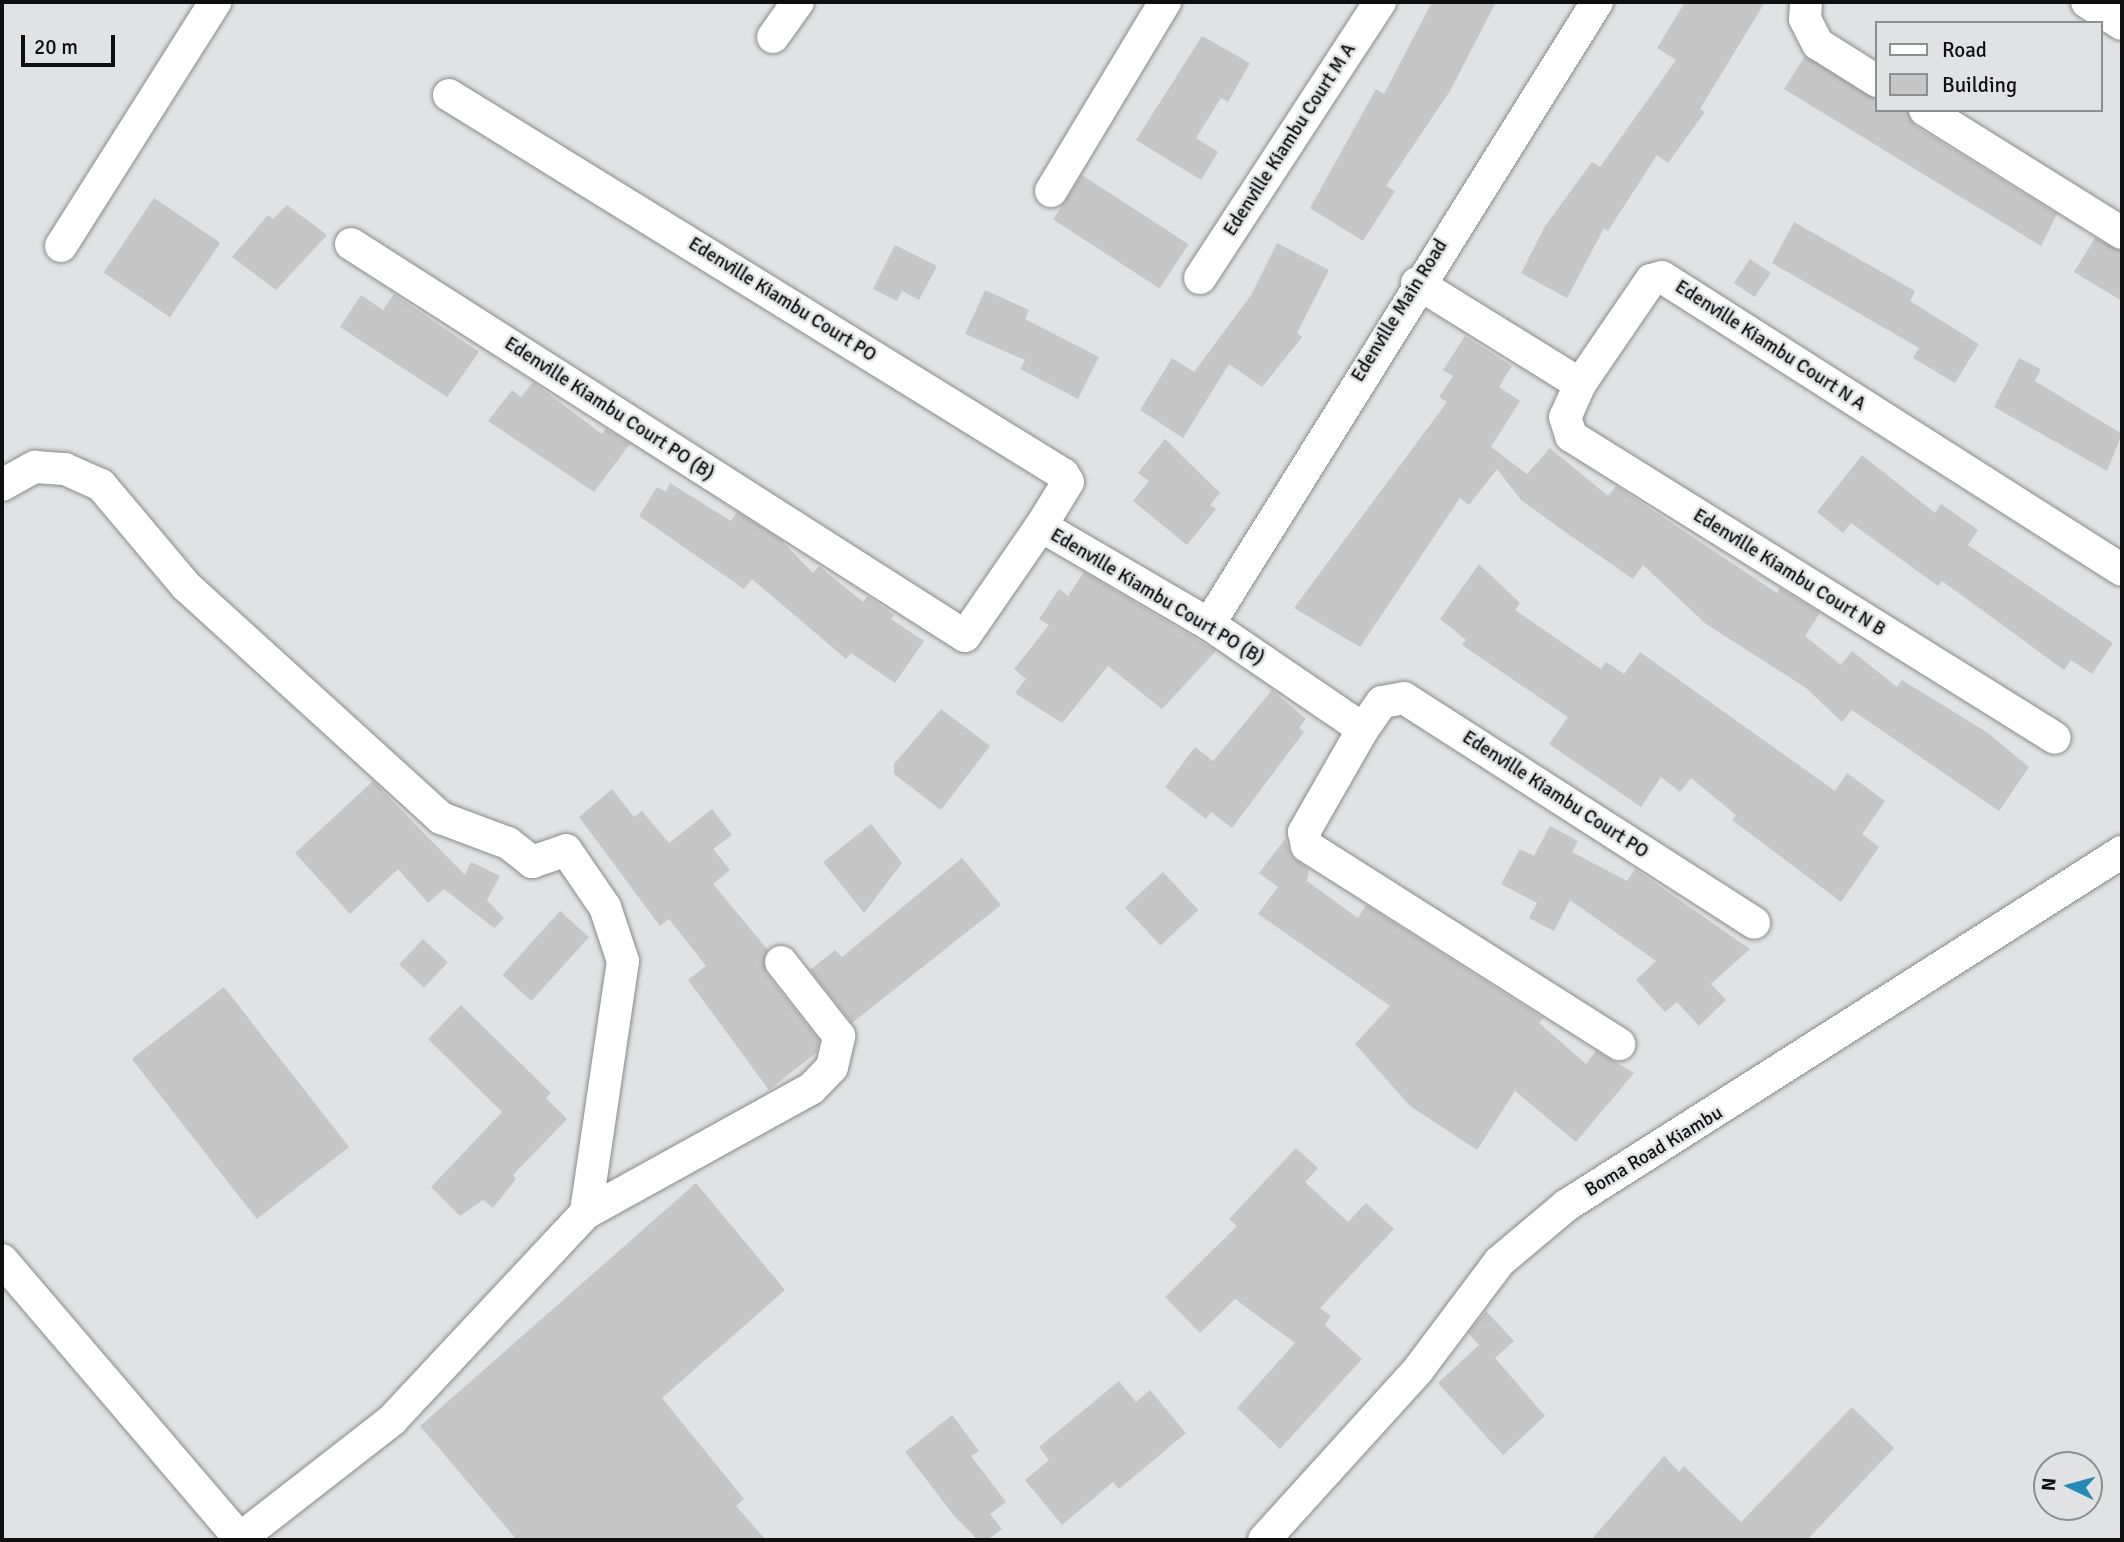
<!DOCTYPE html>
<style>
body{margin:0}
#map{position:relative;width:2124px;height:1542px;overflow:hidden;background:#e1e2e3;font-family:Signika,sans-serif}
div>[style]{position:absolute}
.building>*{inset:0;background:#c7c6c6;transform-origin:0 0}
.roads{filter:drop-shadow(0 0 2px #8a8a8b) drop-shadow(0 0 2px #8a8a8b)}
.minor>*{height:32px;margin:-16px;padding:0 16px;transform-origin:16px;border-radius:16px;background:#fff}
span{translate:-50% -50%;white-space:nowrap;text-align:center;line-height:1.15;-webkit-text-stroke:5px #e1e2e3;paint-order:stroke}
.street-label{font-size:19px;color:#0f0f10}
.frame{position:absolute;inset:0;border:4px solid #0f0f10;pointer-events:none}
.legend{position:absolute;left:1875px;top:21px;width:228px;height:91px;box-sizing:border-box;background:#e1e2e3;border:2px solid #8d8e8f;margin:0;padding:9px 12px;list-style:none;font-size:21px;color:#0f0f10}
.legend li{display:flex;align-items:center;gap:14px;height:35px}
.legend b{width:35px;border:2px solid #8d8e8f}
.north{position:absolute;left:2033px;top:1451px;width:70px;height:70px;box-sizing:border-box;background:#e1e2e3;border:2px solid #8d8e8f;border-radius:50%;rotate:275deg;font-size:19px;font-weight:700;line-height:28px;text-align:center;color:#0f0f10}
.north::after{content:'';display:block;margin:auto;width:24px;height:32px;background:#278ab4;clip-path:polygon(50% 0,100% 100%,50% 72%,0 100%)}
.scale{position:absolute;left:21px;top:35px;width:94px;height:32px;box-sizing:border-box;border:4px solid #0f0f10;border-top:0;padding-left:9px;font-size:21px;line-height:24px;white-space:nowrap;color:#0f0f10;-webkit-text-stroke:5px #e1e2e3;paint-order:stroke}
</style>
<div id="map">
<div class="building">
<i style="clip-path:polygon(1432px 2px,1496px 2px,1450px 91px,1386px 186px,1395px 191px,1363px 241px,1310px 208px,1376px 89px,1384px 94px)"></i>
<i style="clip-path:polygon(1685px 2px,1765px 2px,1700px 109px,1705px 112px,1668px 163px,1657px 155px,1608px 231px,1604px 228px,1567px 298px,1521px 273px,1545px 226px,1592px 162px,1600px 167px,1676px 60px,1657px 48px)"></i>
<i style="clip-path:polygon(1202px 36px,1250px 63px,1228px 102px,1221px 98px,1196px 138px,1218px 152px,1201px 180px,1136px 140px)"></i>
<i style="clip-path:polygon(1805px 56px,1877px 99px,1877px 110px,1907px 110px,1915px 126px,2057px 214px,2041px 246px,1784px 89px)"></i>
<i style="left:1082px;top:175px;width:127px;height:53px;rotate:33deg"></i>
<i style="left:154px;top:198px;width:80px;height:90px;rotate:34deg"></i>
<i style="clip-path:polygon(287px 205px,327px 235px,276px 290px,232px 257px,268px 215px,273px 219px)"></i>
<i style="clip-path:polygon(1794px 222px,1915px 291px,1910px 301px,1979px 344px,1955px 383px,1913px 358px,1919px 348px,1772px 263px)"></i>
<i style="clip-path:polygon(2095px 238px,2122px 251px,2122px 301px,2074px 272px)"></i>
<i style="clip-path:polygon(1277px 243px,1329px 270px,1297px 333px,1302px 337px,1262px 387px,1229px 364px,1183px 438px,1140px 410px,1172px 358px,1194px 372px,1251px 295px)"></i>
<i style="clip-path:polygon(895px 245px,937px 266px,919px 300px,902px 291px,897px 301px,873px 289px)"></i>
<i style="left:1750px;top:259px;width:25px;height:29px;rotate:34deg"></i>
<i style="clip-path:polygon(985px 290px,1029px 310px,1025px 319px,1099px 357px,1078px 399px,1020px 369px,1025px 360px,965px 334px)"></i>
<i style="clip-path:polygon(394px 294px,479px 352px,447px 397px,340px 327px,361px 295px,383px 310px)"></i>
<i style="clip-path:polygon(1465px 336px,1512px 366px,1499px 387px,1520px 401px,1491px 447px,1527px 474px,1550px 448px,1608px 496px,1616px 486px,1777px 593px,1780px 588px,1820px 613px,1805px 636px,1841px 665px,1852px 651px,1897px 687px,1902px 680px,1988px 733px,2029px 767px,1999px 811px,1852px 710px,1842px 722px,1806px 688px,1706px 624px,1643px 565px,1633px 579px,1568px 534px,1521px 500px,1497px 469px,1469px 505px,1460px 498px,1360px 647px,1294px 608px,1447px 402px,1439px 397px,1453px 376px,1443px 370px)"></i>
<i style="clip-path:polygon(2019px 358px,2041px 369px,2035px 381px,2122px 434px,2107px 471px,1994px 407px)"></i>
<i style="clip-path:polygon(533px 382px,602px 434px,606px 429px,630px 444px,594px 492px,488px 421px,512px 390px,521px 397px)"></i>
<i style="clip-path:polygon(1165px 439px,1220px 493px,1210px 505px,1216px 509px,1187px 545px,1133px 501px,1149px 481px,1138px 473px)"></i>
<i style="clip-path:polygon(1862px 455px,1935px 513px,1941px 504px,1978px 530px,1968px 545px,2113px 643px,2092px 674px,2071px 660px,2064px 670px,1942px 581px,1938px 586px,1851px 523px,1843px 533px,1817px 512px)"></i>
<i style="clip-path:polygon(670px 483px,731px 521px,737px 512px,780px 539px,813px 573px,819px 566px,863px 602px,867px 596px,894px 615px,891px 619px,924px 641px,895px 683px,851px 653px,846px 659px,752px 579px,744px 589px,639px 516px,657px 487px,666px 492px)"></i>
<i style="clip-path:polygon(1479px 564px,1520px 603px,1515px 610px,1601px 669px,1606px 662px,1624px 674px,1640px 652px,1835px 791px,1847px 773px,1885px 801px,1862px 834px,1879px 847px,1841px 902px,1732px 820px,1736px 815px,1691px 778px,1680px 792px,1661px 777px,1641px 807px,1549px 744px,1568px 717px,1462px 645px,1466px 640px,1440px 619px)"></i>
<i style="clip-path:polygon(1084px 572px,1216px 651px,1162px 709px,1108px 666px,1062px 723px,1015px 693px,1026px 679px,1014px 669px,1049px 625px,1039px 619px,1059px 589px,1068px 596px)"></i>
<i style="clip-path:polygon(1272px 690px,1306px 719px,1299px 728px,1304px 732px,1232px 828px,1211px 812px,1206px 819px,1165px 787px,1195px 747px,1213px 761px)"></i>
<i style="clip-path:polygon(941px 709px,990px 746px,941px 810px,894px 774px,894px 764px)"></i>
<i style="clip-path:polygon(373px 781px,465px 875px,471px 862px,500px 876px,487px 900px,504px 918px,494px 928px,444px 889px,428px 903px,398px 869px,350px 914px,295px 853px)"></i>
<i style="clip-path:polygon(612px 789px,634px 817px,642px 811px,669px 843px,712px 809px,732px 835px,713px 849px,730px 870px,713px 884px,768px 950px,766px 973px,819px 1040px,817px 1052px,769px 1090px,688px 980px,706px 966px,669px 919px,660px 926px,579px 817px)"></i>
<i style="clip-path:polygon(871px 824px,902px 863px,864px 913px,823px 862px)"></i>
<i style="clip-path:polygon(1550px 826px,1578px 841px,1572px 852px,1627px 881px,1635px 869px,1750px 949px,1711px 984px,1726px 1000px,1699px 1026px,1677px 1002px,1665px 1012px,1636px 980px,1656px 961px,1570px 900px,1554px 931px,1529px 918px,1537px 903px,1501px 884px,1520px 849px,1534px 856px)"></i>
<i style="clip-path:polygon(1285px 839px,1292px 857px,1309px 869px,1307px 881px,1358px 918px,1366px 905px,1543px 1018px,1539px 1023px,1586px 1064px,1596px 1051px,1634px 1073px,1576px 1142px,1515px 1091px,1477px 1150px,1410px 1106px,1355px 1044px,1390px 1006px,1258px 914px,1278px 887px,1259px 873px)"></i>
<i style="clip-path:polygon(962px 858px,1001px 905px,852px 1023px,810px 970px,835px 950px,842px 957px)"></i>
<i style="left:1163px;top:872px;width:52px;height:52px;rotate:47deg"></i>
<i style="left:560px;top:911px;width:39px;height:86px;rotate:42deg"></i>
<i style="left:423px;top:939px;width:34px;height:35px;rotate:43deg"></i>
<i style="left:224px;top:987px;width:203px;height:117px;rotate:52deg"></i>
<i style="clip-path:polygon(461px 1005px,551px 1093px,546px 1098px,567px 1119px,513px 1175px,516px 1179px,493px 1208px,483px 1200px,460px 1216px,431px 1187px,502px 1112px,428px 1039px)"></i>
<i style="clip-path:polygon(1296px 1148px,1318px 1168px,1305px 1182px,1348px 1222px,1366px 1203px,1394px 1229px,1320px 1308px,1331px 1316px,1325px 1325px,1362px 1359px,1280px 1449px,1237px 1408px,1295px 1343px,1235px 1299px,1200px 1333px,1165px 1297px,1237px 1226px,1229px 1219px)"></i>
<i style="clip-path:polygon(696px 1183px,785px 1290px,662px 1398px,744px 1499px,736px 1506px,766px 1540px,517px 1540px,420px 1426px)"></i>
<i style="clip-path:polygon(1486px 1311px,1514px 1341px,1495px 1358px,1545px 1416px,1503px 1455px,1438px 1383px,1479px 1345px,1468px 1333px)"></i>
<i style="clip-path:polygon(1119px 1381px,1136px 1402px,1150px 1390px,1186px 1433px,1119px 1489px,1113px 1482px,1062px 1525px,1025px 1480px,1049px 1460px,1039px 1447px)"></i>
<i style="clip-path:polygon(1852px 1407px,1894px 1448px,1807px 1540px,1591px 1540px,1664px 1456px,1679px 1472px,1684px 1466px,1741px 1522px)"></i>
<i style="clip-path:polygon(952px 1415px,979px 1451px,971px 1456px,1006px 1502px,990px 1514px,1002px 1529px,987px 1540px,978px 1540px,956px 1518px,905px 1452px)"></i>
</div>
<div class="roads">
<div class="minor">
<i style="left:1806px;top:2px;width:17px;rotate:93deg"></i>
<i style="left:1805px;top:19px;width:28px;rotate:63deg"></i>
<i style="left:1818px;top:44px;width:70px;rotate:32.1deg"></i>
<i style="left:2087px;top:2px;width:41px;rotate:32.2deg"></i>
<i style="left:773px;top:37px;width:43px;rotate:-54.5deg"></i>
<i style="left:449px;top:95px;width:722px;rotate:31.69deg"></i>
<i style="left:1063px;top:474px;width:9px;rotate:58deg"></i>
<i style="left:1068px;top:482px;width:52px;rotate:121.5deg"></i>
<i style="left:1925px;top:110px;width:232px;rotate:32deg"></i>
<i style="left:1051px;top:191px;width:221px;rotate:-58.9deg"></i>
<i style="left:351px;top:244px;width:728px;rotate:32.56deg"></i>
<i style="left:965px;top:636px;width:134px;rotate:-55.4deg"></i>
<i style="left:1041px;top:526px;width:194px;rotate:30.3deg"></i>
<i style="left:1209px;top:624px;width:186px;rotate:34.3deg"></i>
<i style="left:1363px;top:729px;width:119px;rotate:119.8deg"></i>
<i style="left:1304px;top:832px;width:14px;rotate:78deg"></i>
<i style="left:1307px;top:846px;width:370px;rotate:32.4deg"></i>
<i style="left:61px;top:246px;width:289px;rotate:-57.7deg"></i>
<i style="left:1200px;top:278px;width:330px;rotate:-56.9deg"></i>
<i style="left:1417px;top:283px;width:192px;rotate:31.8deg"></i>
<i style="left:1580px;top:384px;width:126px;rotate:-55.7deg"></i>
<i style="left:1651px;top:280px;width:11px;rotate:-15deg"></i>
<i style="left:1662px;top:277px;width:545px;rotate:32.5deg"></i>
<i style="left:1580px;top:384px;width:36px;rotate:114deg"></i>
<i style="left:1565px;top:417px;width:20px;rotate:72deg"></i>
<i style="left:1571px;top:436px;width:570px;rotate:31.96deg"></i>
<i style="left:2px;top:485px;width:38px;rotate:-29deg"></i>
<i style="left:35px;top:467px;width:30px;rotate:4deg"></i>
<i style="left:65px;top:469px;width:39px;rotate:24deg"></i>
<i style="left:101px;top:485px;width:132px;rotate:49.9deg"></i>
<i style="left:186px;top:586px;width:345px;rotate:42.3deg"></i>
<i style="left:441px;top:818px;width:72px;rotate:20.5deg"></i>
<i style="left:508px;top:843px;width:31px;rotate:38deg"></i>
<i style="left:532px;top:862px;width:36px;rotate:-19deg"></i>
<i style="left:566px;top:850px;width:69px;rotate:55.6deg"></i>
<i style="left:605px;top:907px;width:57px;rotate:71.6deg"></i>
<i style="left:623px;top:961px;width:255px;rotate:98.4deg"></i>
<i style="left:1209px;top:624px;width:733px;rotate:-58.04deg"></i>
<i style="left:1363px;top:729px;width:33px;rotate:-55deg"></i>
<i style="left:1382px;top:702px;width:22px;rotate:-10deg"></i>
<i style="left:1404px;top:698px;width:416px;rotate:32.7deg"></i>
<i style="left:2px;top:1260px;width:367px;rotate:49.5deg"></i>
<i style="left:238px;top:1540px;width:195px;rotate:-37.9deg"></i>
<i style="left:392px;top:1420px;width:284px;rotate:-46.9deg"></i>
<i style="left:586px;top:1213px;width:257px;rotate:-28.9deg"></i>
<i style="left:811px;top:1089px;width:30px;rotate:-46deg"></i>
<i style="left:832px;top:1067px;width:32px;rotate:-77deg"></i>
<i style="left:839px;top:1036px;width:94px;rotate:-128.1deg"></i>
<i style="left:1264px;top:1540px;width:229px;rotate:-47.8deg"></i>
<i style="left:1418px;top:1370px;width:135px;rotate:-53.1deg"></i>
<i style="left:1499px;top:1262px;width:89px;rotate:-40deg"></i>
<i style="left:1567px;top:1205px;width:658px;rotate:-32.46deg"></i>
</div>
</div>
<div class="street-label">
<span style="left:1290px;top:140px;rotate:-57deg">Edenville Kiambu Court M A</span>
<span style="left:782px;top:300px;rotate:32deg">Edenville Kiambu Court PO</span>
<span style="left:1400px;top:311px;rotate:-58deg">Edenville Main Road</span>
<span style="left:1770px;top:346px;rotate:33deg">Edenville Kiambu Court N A</span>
<span style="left:609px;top:409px;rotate:33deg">Edenville Kiambu Court PO (B)</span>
<span style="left:1789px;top:573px;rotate:32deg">Edenville Kiambu Court N B</span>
<span style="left:1157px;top:597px;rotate:31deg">Edenville Kiambu Court PO (B)</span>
<span style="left:1555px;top:795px;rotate:33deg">Edenville Kiambu Court PO</span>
<span style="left:1654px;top:1152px;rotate:-31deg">Boma Road Kiambu</span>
</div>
<div class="frame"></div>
<ul class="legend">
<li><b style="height:9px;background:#fff"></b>Road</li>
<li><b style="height:19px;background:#c7c6c6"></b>Building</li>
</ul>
<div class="north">N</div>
<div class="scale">20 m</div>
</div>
